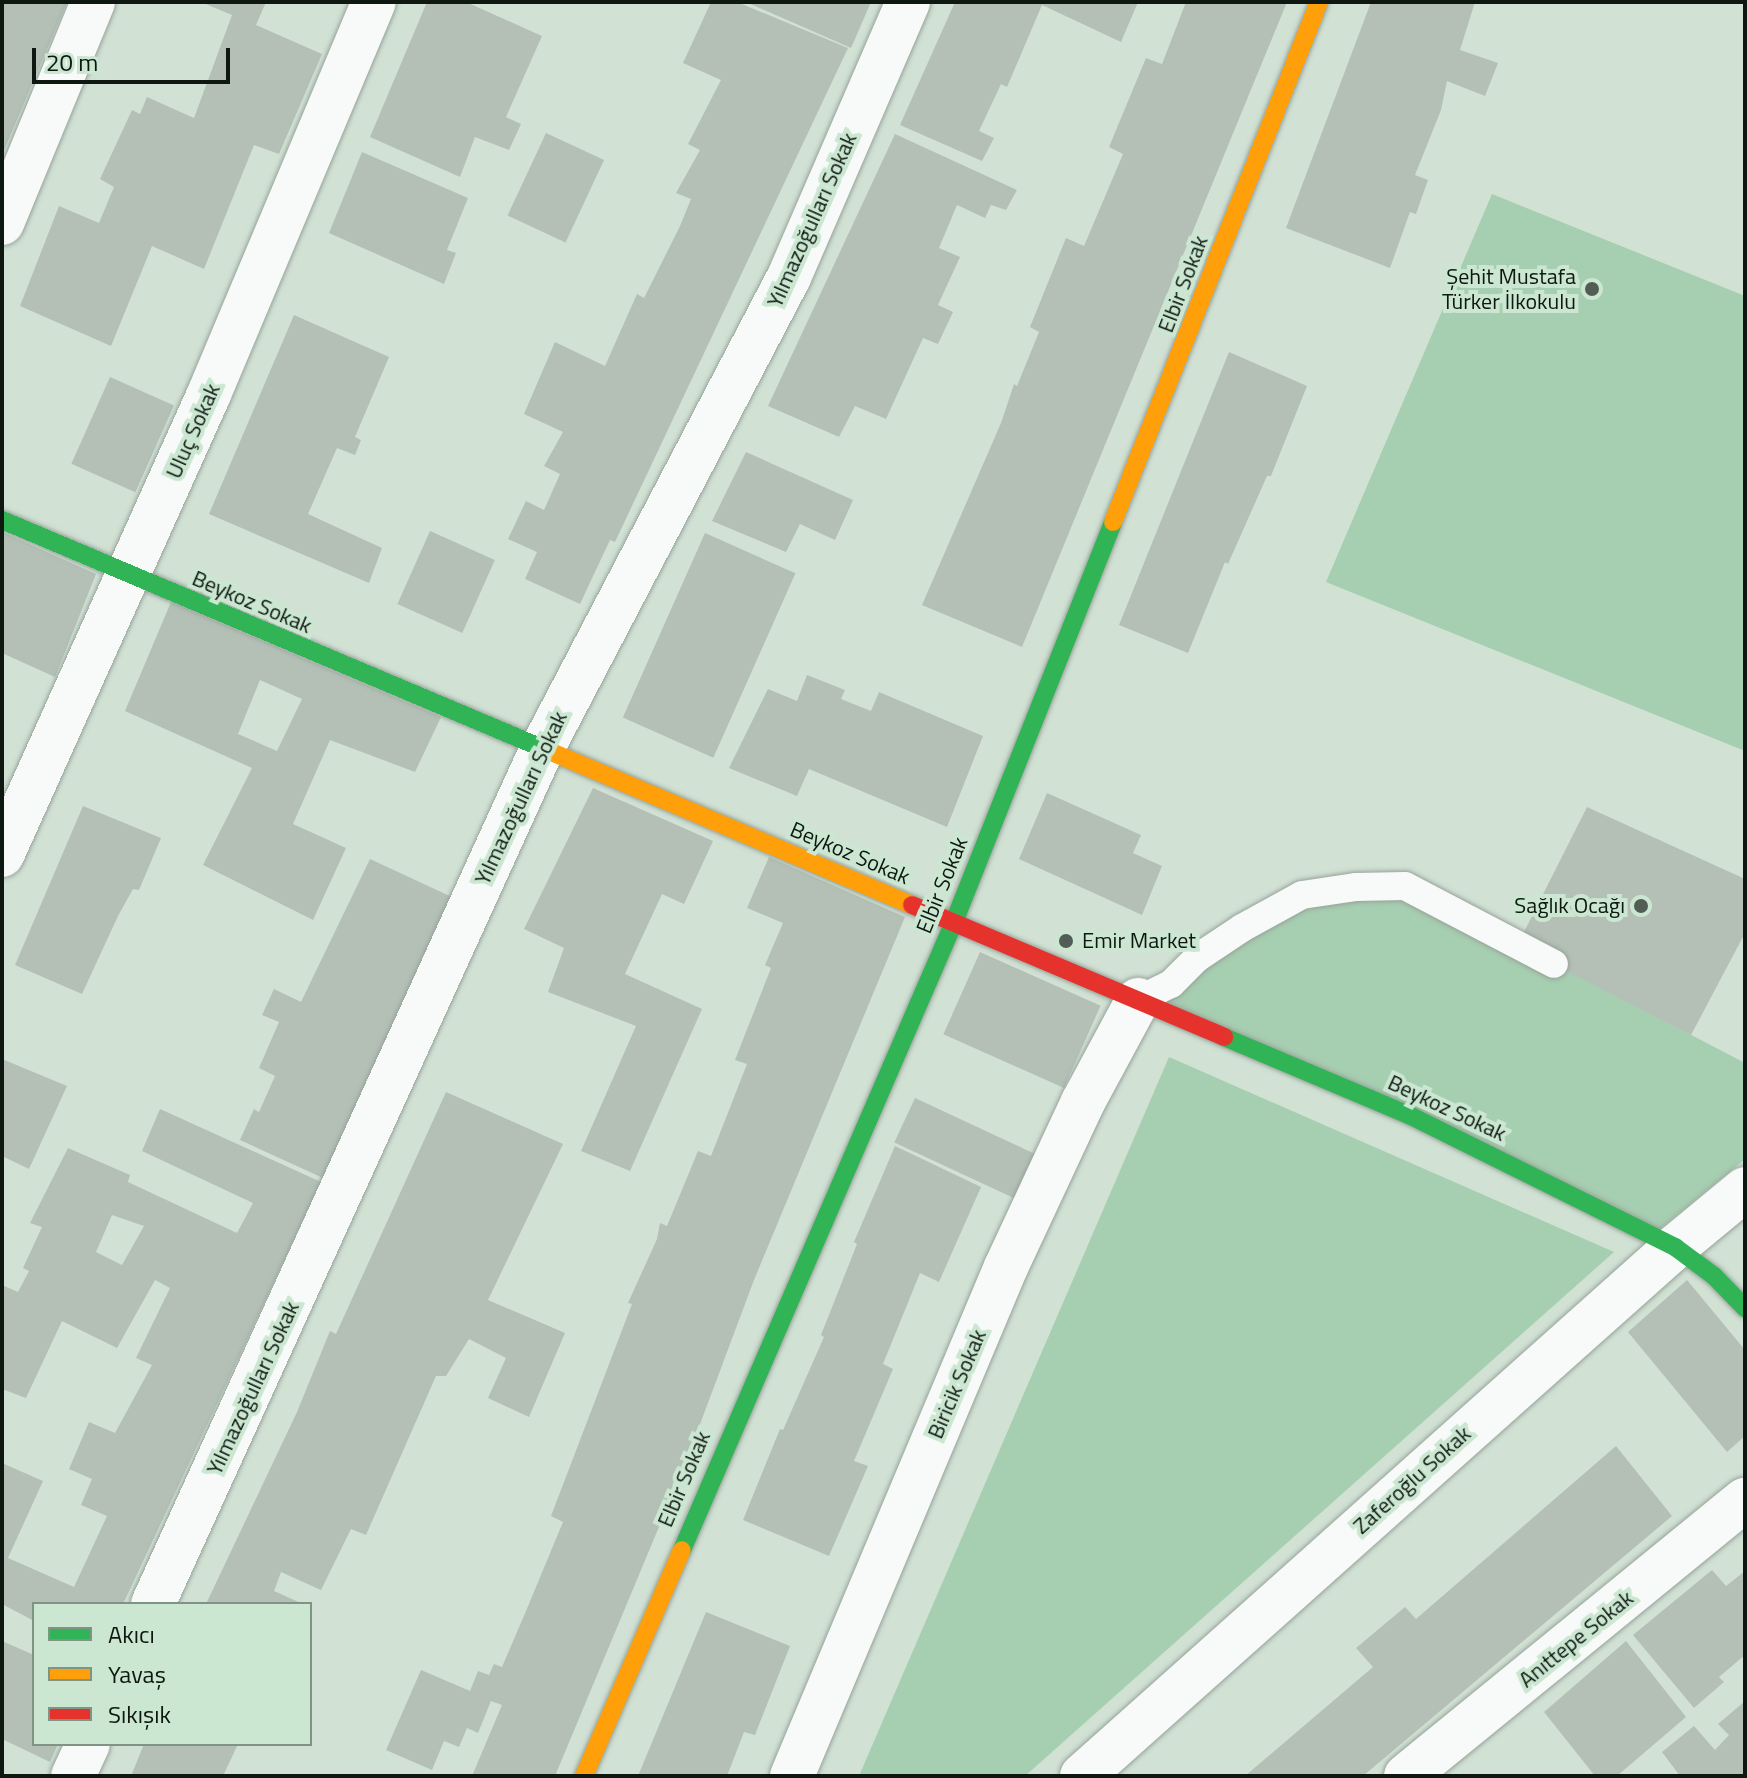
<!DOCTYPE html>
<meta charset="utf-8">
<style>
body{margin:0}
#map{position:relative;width:1747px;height:1778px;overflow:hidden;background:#d1e1d4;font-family:"Titillium Web",sans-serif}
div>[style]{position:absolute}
.green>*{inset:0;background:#a6ceb0}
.building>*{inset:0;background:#b4c0b6;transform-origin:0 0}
.roads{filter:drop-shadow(0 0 2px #97a39a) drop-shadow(0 0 2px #97a39a)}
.lane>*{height:28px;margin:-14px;padding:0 14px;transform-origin:14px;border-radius:14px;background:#f8faf9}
.street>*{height:44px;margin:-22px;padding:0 22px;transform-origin:22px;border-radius:22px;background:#f8faf9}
.fast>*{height:18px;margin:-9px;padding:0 9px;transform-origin:9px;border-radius:9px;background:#30b455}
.slow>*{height:18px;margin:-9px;padding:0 9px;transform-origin:9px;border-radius:9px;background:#ff9f0a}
.jam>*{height:18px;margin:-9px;padding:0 9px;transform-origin:9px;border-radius:9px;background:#e5322d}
.dots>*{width:22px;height:22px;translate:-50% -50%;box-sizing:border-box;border:4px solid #cbe7d1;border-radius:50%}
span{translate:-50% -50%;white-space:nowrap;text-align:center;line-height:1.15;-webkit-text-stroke:8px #cbe7d1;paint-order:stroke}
.street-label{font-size:22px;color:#0e1811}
.poi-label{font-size:22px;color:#0e1811}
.right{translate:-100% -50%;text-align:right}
.left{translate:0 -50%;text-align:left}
.frame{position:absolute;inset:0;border:4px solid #0e1811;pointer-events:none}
.legend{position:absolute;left:32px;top:1602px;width:280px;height:144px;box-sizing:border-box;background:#cbe7d1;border:2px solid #7f9484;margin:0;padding:10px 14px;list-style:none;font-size:24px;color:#0e1811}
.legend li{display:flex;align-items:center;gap:16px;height:40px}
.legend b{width:40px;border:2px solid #7f9484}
.scale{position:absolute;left:32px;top:48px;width:198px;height:36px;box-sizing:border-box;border:4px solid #0e1811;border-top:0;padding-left:10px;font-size:24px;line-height:28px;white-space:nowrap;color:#0e1811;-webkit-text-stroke:6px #cbe7d1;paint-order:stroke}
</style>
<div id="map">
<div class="green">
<i style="clip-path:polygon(1492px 194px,1745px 296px,1745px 751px,1326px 582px)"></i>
<i style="clip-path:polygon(1405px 886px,1745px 1063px,1745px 1159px,1651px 1236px,1138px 1000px,1302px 895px)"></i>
<i style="clip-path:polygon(1169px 1057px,1614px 1252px,1025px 1776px,859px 1776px)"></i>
</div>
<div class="building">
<i style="clip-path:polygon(2px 2px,67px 2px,2px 155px)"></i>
<i style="clip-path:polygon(201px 2px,266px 2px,256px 25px,322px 54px,279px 154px,254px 145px,204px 269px,152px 246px,111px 346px,20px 306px,59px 206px,99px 223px,114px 187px,100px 179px,132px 110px,140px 114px,147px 97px,194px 118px,232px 15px)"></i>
<i style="clip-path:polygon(427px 2px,466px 2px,542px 36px,506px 117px,521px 124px,509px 150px,475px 137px,460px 177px,370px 137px)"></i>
<i style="clip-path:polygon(711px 2px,737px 2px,848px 48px,615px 542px,610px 540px,580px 604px,525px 579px,537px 552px,508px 539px,526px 501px,544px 510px,560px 474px,544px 466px,563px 432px,524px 414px,555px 342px,605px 366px,637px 294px,644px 298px,680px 226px,691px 199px,676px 193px,700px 150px,688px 144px,721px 80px,683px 63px)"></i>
<i style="clip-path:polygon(746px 2px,871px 2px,851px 48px)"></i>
<i style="clip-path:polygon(955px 2px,1138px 2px,1121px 42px,1042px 5px,1007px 87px,1001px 84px,979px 131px,994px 138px,982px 161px,900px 125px)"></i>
<i style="clip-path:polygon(1186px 2px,1287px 2px,1022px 647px,922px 605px,1001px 423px,1014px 384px,1017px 386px,1039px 332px,1030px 327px,1066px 238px,1084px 246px,1123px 154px,1109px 147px,1146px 58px,1162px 64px)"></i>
<i style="clip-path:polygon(1371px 2px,1475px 2px,1460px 50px,1498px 63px,1485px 96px,1447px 81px,1441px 110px,1415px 175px,1428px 180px,1416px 214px,1410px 212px,1390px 268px,1286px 228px)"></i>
<i style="left:546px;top:133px;width:64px;height:91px;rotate:25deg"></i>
<i style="clip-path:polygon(895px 134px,1017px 190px,1006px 210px,991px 205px,985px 218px,957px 205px,939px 248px,960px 257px,938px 305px,953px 312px,938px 344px,923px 338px,886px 419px,855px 406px,839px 437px,768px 406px)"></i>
<i style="clip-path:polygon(362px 152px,468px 198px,447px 250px,456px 253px,444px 284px,329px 233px)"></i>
<i style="clip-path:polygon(294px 315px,389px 357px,355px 437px,361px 440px,355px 455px,337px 448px,308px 514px,382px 548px,369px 583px,209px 514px)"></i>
<i style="clip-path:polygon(1229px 352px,1307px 386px,1271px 476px,1267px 476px,1228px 564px,1225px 562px,1188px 653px,1119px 625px)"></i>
<i style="left:110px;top:377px;width:70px;height:95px;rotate:24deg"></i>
<i style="clip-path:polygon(746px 452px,853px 500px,835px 540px,800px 524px,786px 552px,712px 521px)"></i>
<i style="left:430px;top:531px;width:71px;height:80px;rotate:24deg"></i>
<i style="clip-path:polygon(2px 532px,96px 574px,55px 677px,2px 653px)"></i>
<i style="left:705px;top:533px;width:99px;height:202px;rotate:24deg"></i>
<i style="clip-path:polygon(evenodd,171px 602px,441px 717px,415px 772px,330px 740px,293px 824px,346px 848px,313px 920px,203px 865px,252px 768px,125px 711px,171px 602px,260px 680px,302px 699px,277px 751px,238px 734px,260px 680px)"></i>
<i style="clip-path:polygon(807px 675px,845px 690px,841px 699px,871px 711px,879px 692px,983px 736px,947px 827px,809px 769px,797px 796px,729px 768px,768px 689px,797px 701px)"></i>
<i style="clip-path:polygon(593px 788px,713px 841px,684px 904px,662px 894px,625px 974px,702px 1009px,630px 1171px,581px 1151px,636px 1026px,548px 992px,564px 948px,524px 929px)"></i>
<i style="clip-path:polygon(1047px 793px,1141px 835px,1133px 853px,1162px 866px,1142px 915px,1019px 859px)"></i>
<i style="clip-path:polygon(83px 806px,161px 838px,139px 890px,133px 889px,118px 916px,82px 994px,15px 965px)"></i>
<i style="clip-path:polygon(1587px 807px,1745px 879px,1745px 933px,1691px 1035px,1517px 946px)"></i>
<i style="clip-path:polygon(769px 857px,905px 917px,754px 1280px,684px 1467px,555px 1776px,472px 1776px,502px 1705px,491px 1701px,478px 1733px,467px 1728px,459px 1747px,444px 1741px,432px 1770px,386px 1750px,421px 1670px,470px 1691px,478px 1671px,489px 1675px,494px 1664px,502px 1667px,526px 1611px,563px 1522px,551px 1516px,632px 1304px,628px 1303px,657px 1239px,660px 1223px,667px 1226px,698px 1151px,711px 1156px,747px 1064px,735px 1060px,771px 968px,765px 965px,783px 923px,747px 908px)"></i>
<i style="clip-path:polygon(370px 859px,454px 898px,323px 1178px,240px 1140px,254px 1109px,259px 1112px,275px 1076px,259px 1068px,279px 1022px,262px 1015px,274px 989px,301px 1002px)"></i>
<i style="left:980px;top:952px;width:132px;height:90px;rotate:24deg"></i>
<i style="clip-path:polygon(2px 1059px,67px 1086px,29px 1169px,2px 1156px)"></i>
<i style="clip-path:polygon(446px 1092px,563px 1144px,488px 1300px,565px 1333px,529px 1417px,488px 1398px,506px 1358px,469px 1339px,446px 1376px,436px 1376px,366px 1535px,351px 1529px,321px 1590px,281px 1572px,274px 1591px,303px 1604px,206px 1604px,297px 1412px,330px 1331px,336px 1334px)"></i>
<i style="left:915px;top:1098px;width:133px;height:49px;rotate:25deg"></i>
<i style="clip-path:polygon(evenodd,160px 1109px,321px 1182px,123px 1604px,34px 1604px,34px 1621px,2px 1604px,2px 1463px,43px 1481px,8px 1558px,74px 1587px,107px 1516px,81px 1505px,92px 1479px,69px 1469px,89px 1422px,115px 1433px,152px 1365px,136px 1358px,170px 1288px,155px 1280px,117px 1348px,62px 1321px,26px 1398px,2px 1389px,2px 1285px,18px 1292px,29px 1271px,23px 1268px,42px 1227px,30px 1223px,68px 1148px,130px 1175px,128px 1182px,237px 1233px,253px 1203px,142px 1151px,160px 1109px,112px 1215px,144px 1226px,122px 1265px,96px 1252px,112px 1215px)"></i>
<i style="clip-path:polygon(895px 1146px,981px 1187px,939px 1282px,920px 1273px,883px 1364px,893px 1369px,854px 1461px,868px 1466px,829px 1556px,743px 1520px,780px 1429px,783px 1430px,824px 1337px,821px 1335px,857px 1244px,854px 1242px)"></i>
<i style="clip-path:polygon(1687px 1280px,1745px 1350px,1745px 1436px,1727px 1452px,1628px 1332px)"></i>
<i style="clip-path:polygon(1616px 1446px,1672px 1516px,1363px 1776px,1245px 1776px,1373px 1667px,1356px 1648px,1405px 1607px,1416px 1619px)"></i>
<i style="clip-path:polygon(1712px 1570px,1726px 1586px,1745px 1571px,1745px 1655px,1719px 1677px,1724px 1682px,1694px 1708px,1633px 1635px)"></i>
<i style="clip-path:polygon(706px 1612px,790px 1646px,755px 1735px,744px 1732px,727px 1776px,638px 1776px)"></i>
<i style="clip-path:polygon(2px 1641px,34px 1655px,34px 1744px,58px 1744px,50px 1762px,2px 1739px)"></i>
<i style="clip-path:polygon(1626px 1641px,1686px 1717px,1617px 1776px,1595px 1776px,1544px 1712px)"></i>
<i style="clip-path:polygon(1745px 1701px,1745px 1776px,1680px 1776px,1662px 1752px,1694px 1726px,1715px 1750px,1729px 1735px,1718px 1724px)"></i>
<i style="clip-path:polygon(144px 1744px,238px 1744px,223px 1776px,131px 1776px)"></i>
</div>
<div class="roads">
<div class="lane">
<i style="left:1138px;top:1000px;width:37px;rotate:-26deg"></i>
<i style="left:1171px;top:984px;width:37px;rotate:-45deg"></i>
<i style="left:1197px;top:958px;width:54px;rotate:-33.7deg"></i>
<i style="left:1242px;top:928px;width:68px;rotate:-28.8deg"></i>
<i style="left:1302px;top:895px;width:55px;rotate:-8.4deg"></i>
<i style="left:1356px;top:887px;width:49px;rotate:-1.2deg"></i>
<i style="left:1405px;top:886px;width:168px;rotate:27.6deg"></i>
</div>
<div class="street">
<i style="left:2px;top:223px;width:239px;rotate:-67.6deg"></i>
<i style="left:2px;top:855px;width:505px;rotate:-65.82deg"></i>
<i style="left:209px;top:394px;width:425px;rotate:-67.2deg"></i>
<i style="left:153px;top:1604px;width:939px;rotate:-65.54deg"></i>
<i style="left:542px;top:749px;width:533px;rotate:-62.38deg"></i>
<i style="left:789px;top:277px;width:300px;rotate:-66.6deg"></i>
<i style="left:73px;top:1776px;width:35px;rotate:-65deg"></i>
<i style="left:792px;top:1776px;width:552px;rotate:-67.2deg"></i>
<i style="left:1006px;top:1267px;width:182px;rotate:-65deg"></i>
<i style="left:1083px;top:1102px;width:116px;rotate:-61.7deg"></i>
<i style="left:1082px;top:1776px;width:795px;rotate:-41.74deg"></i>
<i style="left:1675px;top:1247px;width:91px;rotate:-39.6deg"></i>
<i style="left:1406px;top:1776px;width:437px;rotate:-39.2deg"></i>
</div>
<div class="fast">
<i style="left:2px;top:520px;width:594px;rotate:22.89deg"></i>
<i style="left:1224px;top:1037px;width:203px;rotate:22.9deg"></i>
<i style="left:1411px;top:1116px;width:295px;rotate:26.4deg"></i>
<i style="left:1675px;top:1247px;width:49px;rotate:36.6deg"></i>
<i style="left:1714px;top:1276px;width:45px;rotate:45.9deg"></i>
<i style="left:682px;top:1550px;width:684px;rotate:-66.58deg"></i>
<i style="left:954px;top:922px;width:430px;rotate:-68.3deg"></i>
</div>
<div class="slow">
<i style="left:1113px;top:522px;width:559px;rotate:-68.39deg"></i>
<i style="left:549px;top:751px;width:394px;rotate:23deg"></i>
<i style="left:584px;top:1776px;width:246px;rotate:-66.6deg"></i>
</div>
<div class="jam">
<i style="left:912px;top:905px;width:339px;rotate:22.9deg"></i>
</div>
</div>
<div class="dots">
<i style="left:1592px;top:289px;background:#525e55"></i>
<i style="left:1641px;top:906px;background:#525e55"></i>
<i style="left:1066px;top:941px;background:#525e55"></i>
</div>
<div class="street-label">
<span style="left:812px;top:220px;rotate:-66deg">Yılmazoğulları Sokak</span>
<span style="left:1183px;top:284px;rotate:-69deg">Elbir Sokak</span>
<span style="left:193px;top:431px;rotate:-66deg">Uluç Sokak</span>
<span style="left:252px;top:602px;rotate:23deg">Beykoz Sokak</span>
<span style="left:521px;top:798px;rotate:-65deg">Yılmazoğulları Sokak</span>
<span style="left:850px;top:853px;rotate:23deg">Beykoz Sokak</span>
<span style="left:942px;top:885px;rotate:-68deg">Elbir Sokak</span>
<span style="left:1447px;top:1108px;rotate:25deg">Beykoz Sokak</span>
<span style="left:957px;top:1384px;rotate:-67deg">Biricik Sokak</span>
<span style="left:253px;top:1388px;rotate:-65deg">Yılmazoğulları Sokak</span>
<span style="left:684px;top:1479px;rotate:-67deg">Elbir Sokak</span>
<span style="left:1412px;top:1480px;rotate:-42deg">Zaferoğlu Sokak</span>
<span style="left:1576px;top:1639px;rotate:-39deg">Anıttepe Sokak</span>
</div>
<div class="poi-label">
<span class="right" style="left:1576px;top:289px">Şehit Mustafa<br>Türker İlkokulu</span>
<span class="right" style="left:1625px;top:906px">Sağlık Ocağı</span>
<span class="left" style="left:1082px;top:941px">Emir Market</span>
</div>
<div class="frame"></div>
<ul class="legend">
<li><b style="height:10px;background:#30b455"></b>Akıcı</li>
<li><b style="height:10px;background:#ff9f0a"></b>Yavaş</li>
<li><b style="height:10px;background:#e5322d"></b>Sıkışık</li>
</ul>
<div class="scale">20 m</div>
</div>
